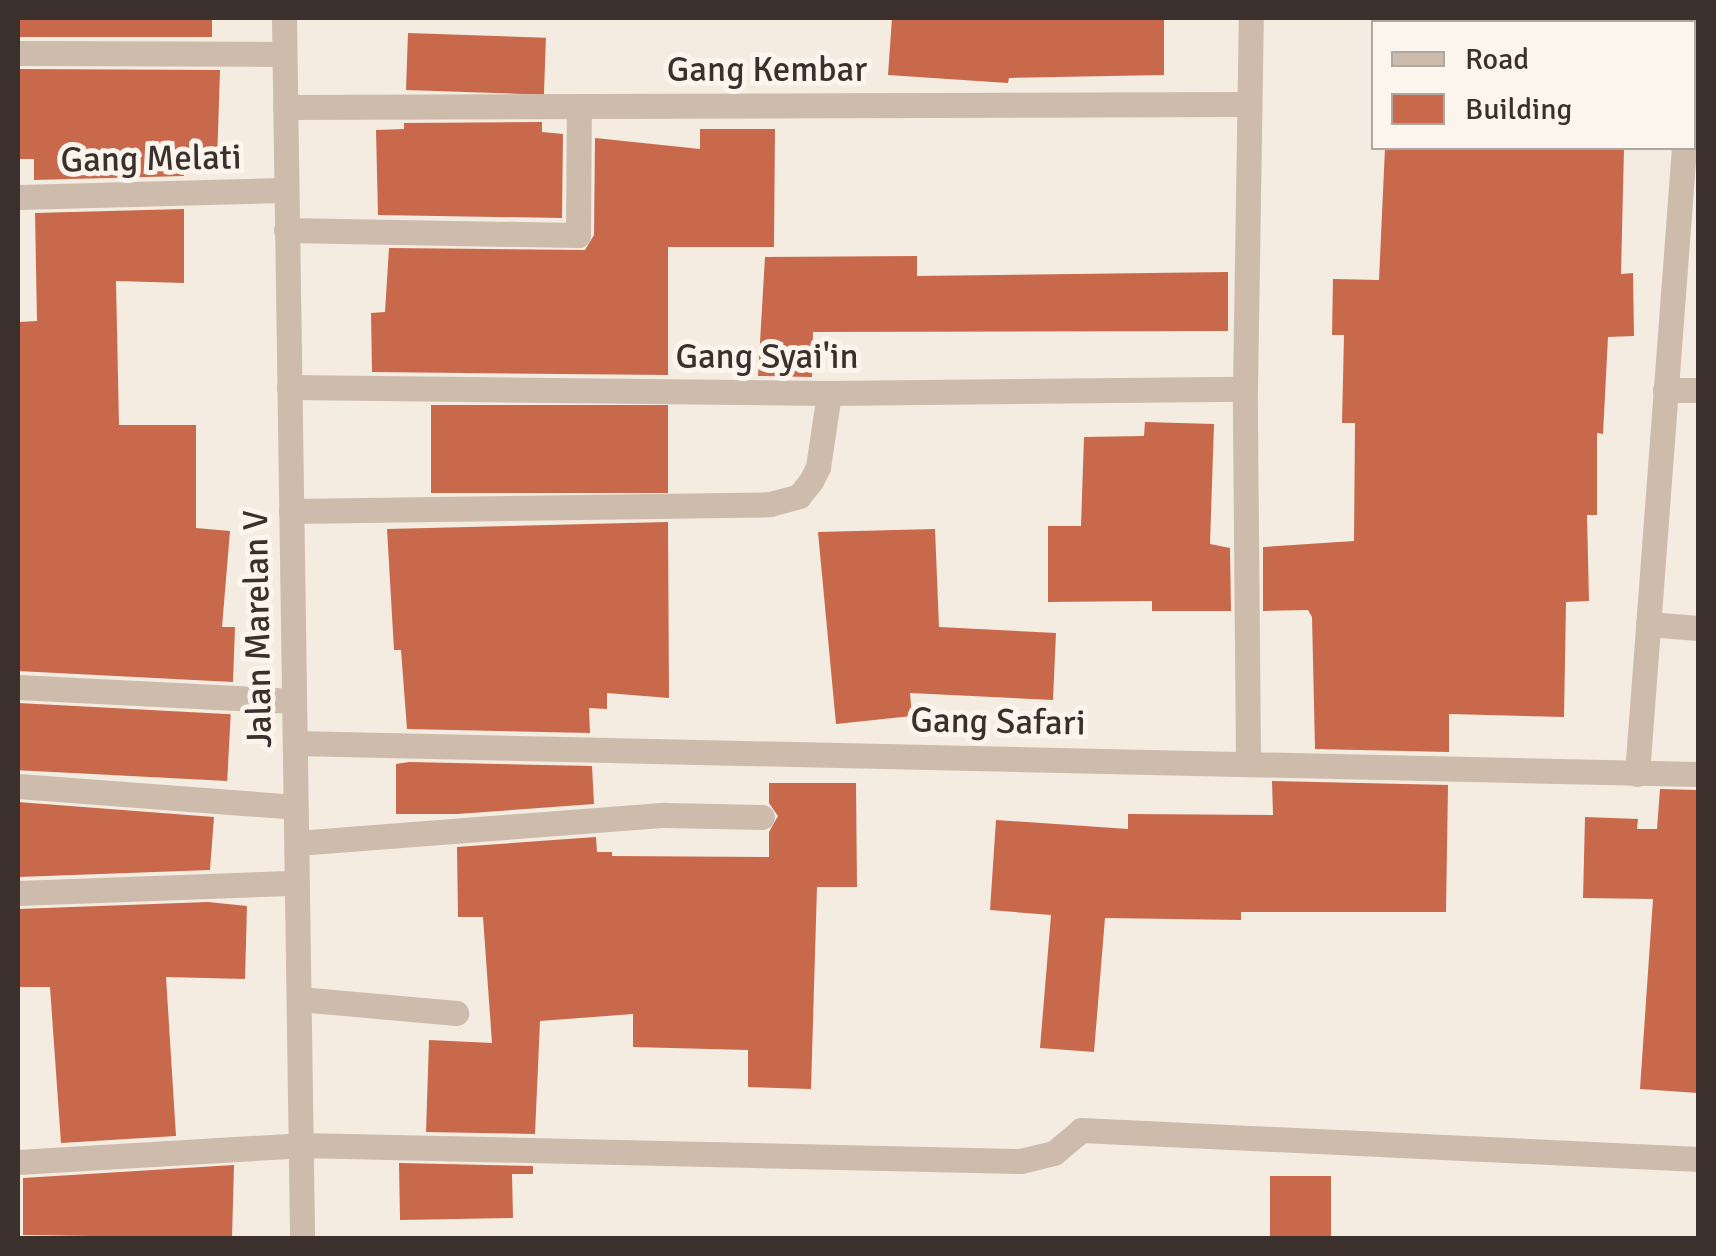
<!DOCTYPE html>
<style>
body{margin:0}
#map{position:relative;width:1716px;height:1256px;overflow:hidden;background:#f4ebe1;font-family:Signika,sans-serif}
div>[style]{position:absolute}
.building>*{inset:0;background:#c8694b;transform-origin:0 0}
.service>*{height:25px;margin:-12.5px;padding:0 12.5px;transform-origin:12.5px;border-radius:12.5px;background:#cdbbac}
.minor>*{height:25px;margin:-12.5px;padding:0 12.5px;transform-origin:12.5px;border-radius:12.5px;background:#cdbbac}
.tertiary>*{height:25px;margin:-12.5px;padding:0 12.5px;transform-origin:12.5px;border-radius:12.5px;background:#cdbbac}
span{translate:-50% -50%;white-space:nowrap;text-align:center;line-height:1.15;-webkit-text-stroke:10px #fbf5ee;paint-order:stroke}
.street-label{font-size:35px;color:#3b302b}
.frame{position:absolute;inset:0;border:20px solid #3b302b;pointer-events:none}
.legend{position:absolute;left:1371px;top:20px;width:325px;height:130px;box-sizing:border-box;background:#fbf5ee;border:2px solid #aea6a0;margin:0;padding:12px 18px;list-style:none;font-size:30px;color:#3b302b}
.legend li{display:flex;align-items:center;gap:20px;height:50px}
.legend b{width:50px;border:2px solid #aea6a0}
</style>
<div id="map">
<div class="building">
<i style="left:18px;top:18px;width:194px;height:19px"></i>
<i style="clip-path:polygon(892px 18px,1164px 18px,1164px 75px,1009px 78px,1008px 83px,888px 75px)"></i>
<i style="left:408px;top:33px;width:138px;height:57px;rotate:2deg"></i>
<i style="clip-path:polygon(18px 69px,220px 70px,217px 163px,184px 162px,184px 176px,34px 180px,34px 159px,18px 159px)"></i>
<i style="clip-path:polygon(542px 122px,542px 132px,563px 134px,562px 218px,378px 215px,376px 130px,404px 129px,404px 123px)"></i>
<i style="clip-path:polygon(700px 129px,775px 129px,774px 247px,668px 247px,668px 375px,372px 372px,371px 313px,385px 312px,389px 248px,585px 250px,594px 235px,595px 138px,700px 149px)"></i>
<i style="clip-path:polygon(1385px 148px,1624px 148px,1621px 274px,1633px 273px,1634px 336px,1608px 337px,1603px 434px,1597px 433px,1597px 515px,1587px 515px,1589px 601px,1566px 602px,1564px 717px,1449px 714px,1449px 752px,1315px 749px,1312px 617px,1308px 610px,1263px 611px,1263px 547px,1354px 541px,1355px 423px,1342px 423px,1344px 335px,1332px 335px,1333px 279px,1379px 280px)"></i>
<i style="clip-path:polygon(184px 209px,184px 283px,116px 281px,119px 425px,196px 425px,196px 528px,230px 531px,222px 627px,235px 627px,233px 682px,18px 671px,19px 322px,37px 321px,35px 213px)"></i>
<i style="clip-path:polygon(917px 256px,917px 276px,1228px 272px,1228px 331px,813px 332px,812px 377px,758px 376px,765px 257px)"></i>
<i style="left:431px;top:405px;width:237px;height:88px"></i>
<i style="clip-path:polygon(1145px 422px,1214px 424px,1210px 544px,1230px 548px,1231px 611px,1152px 611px,1152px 601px,1048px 602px,1048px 526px,1081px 526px,1084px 437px,1144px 436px)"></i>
<i style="clip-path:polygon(668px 522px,669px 698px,607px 693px,607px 709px,589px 708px,590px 733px,407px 729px,401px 650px,394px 650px,387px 529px)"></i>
<i style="clip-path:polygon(935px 529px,939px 627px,1056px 633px,1053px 700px,910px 693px,912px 716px,836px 724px,818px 532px)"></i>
<i style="left:18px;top:703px;width:213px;height:67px;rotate:3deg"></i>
<i style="clip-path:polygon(409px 762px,592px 766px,594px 804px,457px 814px,396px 814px,396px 764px)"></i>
<i style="clip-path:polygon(1272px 781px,1448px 785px,1446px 912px,1241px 912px,1241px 920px,1105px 918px,1094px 1052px,1040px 1048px,1051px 915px,990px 910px,996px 820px,1128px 829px,1128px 814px,1273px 815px)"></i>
<i style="clip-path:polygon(769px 783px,856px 783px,857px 887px,817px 887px,811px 1089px,748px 1087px,748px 1050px,633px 1047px,633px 1014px,540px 1021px,535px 1134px,426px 1132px,429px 1040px,492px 1043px,483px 917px,458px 917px,457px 847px,596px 837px,597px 852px,612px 852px,612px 856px,769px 857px,769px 832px,778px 816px,769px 803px)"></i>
<i style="clip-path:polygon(1660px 789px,1698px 790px,1698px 1093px,1640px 1089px,1653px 899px,1583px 898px,1585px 817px,1638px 819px,1637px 829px,1657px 829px)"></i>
<i style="clip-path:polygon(18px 802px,214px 817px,210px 870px,18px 877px)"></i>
<i style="clip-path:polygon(208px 902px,247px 906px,245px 979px,166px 977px,176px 1136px,61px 1143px,50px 987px,18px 987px,18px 909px)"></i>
<i style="clip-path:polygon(399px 1163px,533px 1166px,533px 1174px,512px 1174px,513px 1218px,400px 1220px)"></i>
<i style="clip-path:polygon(234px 1165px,232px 1238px,23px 1235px,23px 1178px)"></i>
<i style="left:1270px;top:1176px;width:61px;height:62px"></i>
</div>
<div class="service">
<i style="left:578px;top:235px;width:129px;rotate:-89.6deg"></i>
<i style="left:299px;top:999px;width:158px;rotate:5.1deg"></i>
</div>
<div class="minor">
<i style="left:1694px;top:26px;width:8px;rotate:-90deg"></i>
<i style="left:18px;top:53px;width:266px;rotate:0.2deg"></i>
<i style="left:285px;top:107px;width:964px;rotate:-0.18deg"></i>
<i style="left:18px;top:197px;width:268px;rotate:-1.5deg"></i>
<i style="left:286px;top:230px;width:292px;rotate:1deg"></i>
<i style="left:289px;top:387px;width:540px;rotate:0.64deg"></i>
<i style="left:829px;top:393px;width:416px;rotate:-0.6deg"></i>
<i style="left:1665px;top:390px;width:33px"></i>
<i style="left:291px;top:511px;width:479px;rotate:-0.8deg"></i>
<i style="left:770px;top:504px;width:30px;rotate:-15deg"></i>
<i style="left:799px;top:496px;width:19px;rotate:-51deg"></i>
<i style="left:811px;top:481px;width:16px;rotate:-63deg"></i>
<i style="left:818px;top:467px;width:75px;rotate:-81.5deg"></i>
<i style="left:1648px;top:624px;width:50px;rotate:4.6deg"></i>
<i style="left:18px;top:687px;width:276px;rotate:2.9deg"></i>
<i style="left:295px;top:743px;width:1403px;rotate:1.27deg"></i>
<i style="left:1248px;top:762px;width:373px;rotate:-90.5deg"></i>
<i style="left:1245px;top:389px;width:371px;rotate:-89.1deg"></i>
<i style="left:1637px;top:774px;width:628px;rotate:-85.71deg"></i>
<i style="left:18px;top:786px;width:278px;rotate:4.3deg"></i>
<i style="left:297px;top:843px;width:369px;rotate:-4.4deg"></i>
<i style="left:665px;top:815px;width:97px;rotate:1.2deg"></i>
<i style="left:18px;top:893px;width:279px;rotate:-2.1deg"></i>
<i style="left:18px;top:1162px;width:284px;rotate:-3.4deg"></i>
<i style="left:301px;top:1145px;width:720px;rotate:1.27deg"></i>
<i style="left:1021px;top:1161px;width:34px;rotate:-14deg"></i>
<i style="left:1054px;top:1153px;width:35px;rotate:-40deg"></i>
<i style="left:1081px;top:1130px;width:618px;rotate:2.69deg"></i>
</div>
<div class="tertiary">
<i style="left:284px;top:18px;width:1220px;rotate:89.15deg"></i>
</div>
<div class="street-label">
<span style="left:767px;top:70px">Gang Kembar</span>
<span style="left:151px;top:159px;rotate:-1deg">Gang Melati</span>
<span style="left:767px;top:357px">Gang Syai'in</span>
<span style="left:258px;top:629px;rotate:-91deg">Jalan Marelan V</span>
<span style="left:998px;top:722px;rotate:1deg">Gang Safari</span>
</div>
<div class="frame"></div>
<ul class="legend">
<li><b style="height:12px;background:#cdbbac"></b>Road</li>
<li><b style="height:28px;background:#c8694b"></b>Building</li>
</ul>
</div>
